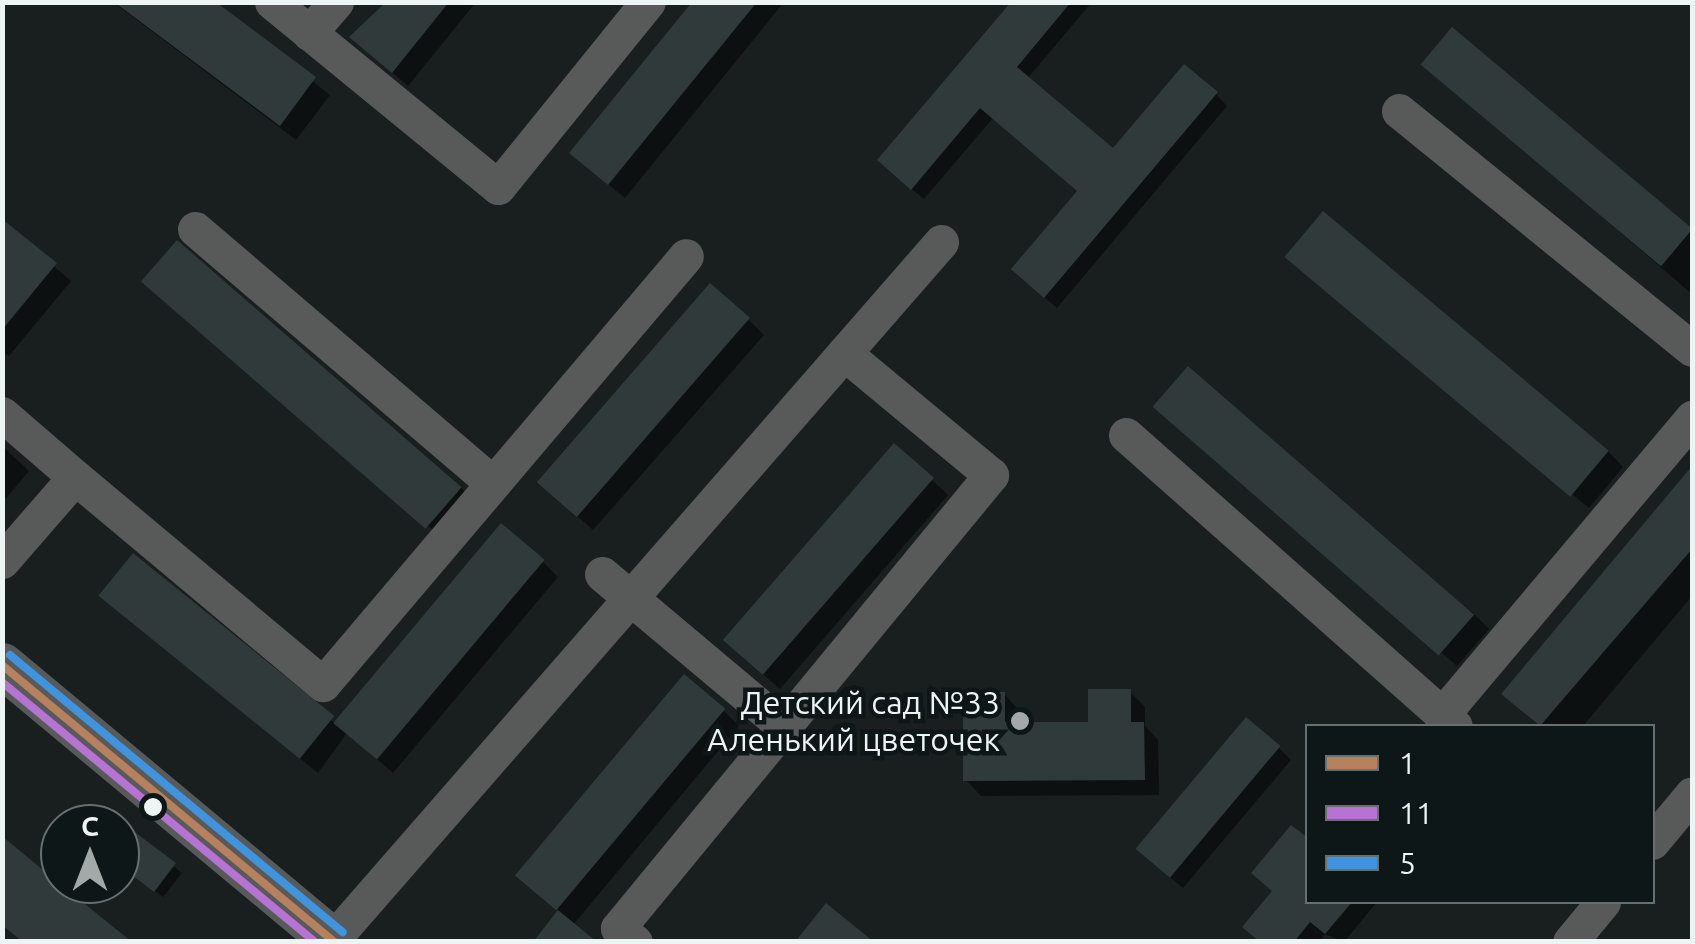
<!DOCTYPE html>
<meta charset="utf-8">
<style>
body{margin:0}
#map{position:relative;width:1695px;height:944px;overflow:hidden;background:#191e1e;font-family:Ubuntu,sans-serif}
div>[style]{position:absolute}
.shadow>*{inset:0;background:#0007}
.building>*{inset:0;background:#313a3a;transform-origin:0 0}
.minor>*{height:35px;margin:-17.5px;padding:0 17.5px;transform-origin:17.5px;border-radius:17.5px;background:#585a5a}
.major>*{height:45px;margin:-22.5px;padding:0 22.5px;transform-origin:22.5px;border-radius:22.5px;background:#585a5a}
.bus-1>*{height:8px;margin:-4px;padding:0 4px;transform-origin:4px;border-radius:4px;background:#b6815c}
.bus-2>*{height:8px;margin:-4px;padding:0 4px;transform-origin:4px;border-radius:4px;background:#b673d3}
.bus-3>*{height:8px;margin:-4px;padding:0 4px;transform-origin:4px;border-radius:4px;background:#4094de}
.dots>*{width:28px;height:28px;translate:-50% -50%;box-sizing:border-box;border:5px solid #0d1717;border-radius:50%}
span{translate:-50% -50%;white-space:nowrap;text-align:center;line-height:1.15;-webkit-text-stroke:9px #0d1717;paint-order:stroke}
.poi-label{font-size:32px;color:#edf4f4}
.right{translate:-100% -50%;text-align:right}
.frame{position:absolute;inset:0;border:5px solid #edf4f4;pointer-events:none}
.legend{position:absolute;left:1305px;top:724px;width:350px;height:180px;box-sizing:border-box;background:#0d1717;border:2px solid #676f6f;margin:0;padding:12px 18px;list-style:none;font-size:30px;color:#edf4f4}
.legend li{display:flex;align-items:center;gap:20px;height:50px}
.legend b{width:50px;border:2px solid #676f6f}
.north{position:absolute;left:40px;top:804px;width:100px;height:100px;box-sizing:border-box;background:#0d1717;border:2px solid #676f6f;border-radius:50%;rotate:0deg;font-size:28px;font-weight:700;line-height:40px;text-align:center;color:#edf4f4}
.north::after{content:'';display:block;margin:auto;width:35px;height:45px;background:#a3a9a9;clip-path:polygon(50% 0,100% 100%,50% 72%,0 100%)}
</style>
<div id="map">
<div class="shadow">
<i style="clip-path:polygon(113px 2px,212px 2px,330px 95px,296px 140px)"></i>
<i style="clip-path:polygon(390px 2px,476px 2px,408px 86px,352px 37px)"></i>
<i style="clip-path:polygon(695px 2px,784px 2px,625px 198px,588px 168px)"></i>
<i style="clip-path:polygon(1014px 2px,1092px 2px,1027px 79px,1114px 152px,1216px 94px,1227px 106px,1057px 308px,1025px 281px,1080px 192px,993px 118px,924px 199px,891px 172px)"></i>
<i style="clip-path:polygon(1452px 30px,1692px 232px,1692px 294px,1423px 64px)"></i>
<i style="clip-path:polygon(2px 222px,71px 281px,9px 356px,2px 351px)"></i>
<i style="clip-path:polygon(1304px 272px,1608px 451px,1623px 467px,1589px 508px)"></i>
<i style="clip-path:polygon(160px 297px,461px 488px,477px 503px,445px 540px)"></i>
<i style="clip-path:polygon(749px 320px,764px 335px,593px 530px,555px 497px)"></i>
<i style="clip-path:polygon(1171px 422px,1474px 614px,1489px 629px,1457px 666px)"></i>
<i style="clip-path:polygon(2px 446px,29px 471px,2px 503px)"></i>
<i style="clip-path:polygon(1692px 470px,1692px 596px,1583px 726px,1539px 726px,1504px 694px)"></i>
<i style="clip-path:polygon(932px 480px,948px 495px,780px 689px,742px 656px)"></i>
<i style="clip-path:polygon(543px 562px,558px 577px,393px 773px,347px 733px,318px 773px,117px 611px,336px 723px)"></i>
<i style="clip-path:polygon(1130px 692px,1145px 707px,1145px 726px,1158px 740px,1159px 795px,981px 796px,966px 780px,1004px 694px,1019px 710px,1019px 725px,1091px 724px)"></i>
<i style="clip-path:polygon(724px 711px,739px 726px,573px 925px,536px 942px,560px 912px,519px 876px)"></i>
<i style="clip-path:polygon(1279px 748px,1291px 760px,1183px 888px,1150px 861px)"></i>
<i style="clip-path:polygon(118px 823px,182px 873px,163px 897px,120px 865px)"></i>
<i style="clip-path:polygon(1274px 892px,1308px 902px,1377px 902px,1344px 942px,1325px 934px,1319px 942px,1261px 942px)"></i>
</div>
<div class="building">
<i style="clip-path:polygon(114px 2px,216px 2px,316px 77px,280px 126px)"></i>
<i style="clip-path:polygon(386px 2px,449px 2px,392px 73px,349px 37px)"></i>
<i style="clip-path:polygon(692px 2px,757px 2px,608px 185px,569px 153px)"></i>
<i style="clip-path:polygon(1011px 2px,1071px 2px,1017px 67px,1113px 148px,1184px 64px,1218px 92px,1044px 298px,1011px 269px,1077px 191px,980px 108px,911px 190px,877px 160px)"></i>
<i style="left:1452px;top:27px;width:314px;height:49px;rotate:40deg"></i>
<i style="left:1323px;top:211px;width:373px;height:60px;rotate:40deg"></i>
<i style="clip-path:polygon(2px 219px,57px 263px,2px 330px)"></i>
<i style="left:177px;top:240px;width:377px;height:55px;rotate:41deg"></i>
<i style="left:710px;top:283px;width:53px;height:264px;rotate:41deg"></i>
<i style="left:1188px;top:366px;width:379px;height:54px;rotate:41deg"></i>
<i style="left:894px;top:443px;width:53px;height:261px;rotate:41deg"></i>
<i style="clip-path:polygon(1692px 466px,1692px 549px,1540px 726px,1501px 694px)"></i>
<i style="left:501px;top:523px;width:57px;height:261px;rotate:40deg"></i>
<i style="left:133px;top:553px;width:259px;height:55px;rotate:39deg"></i>
<i style="left:684px;top:674px;width:54px;height:263px;rotate:40deg"></i>
<i style="clip-path:polygon(1088px 689px,1131px 689px,1131px 722px,1144px 722px,1145px 780px,963px 781px,963px 692px,1005px 692px,1005px 722px,1088px 722px)"></i>
<i style="left:1246px;top:717px;width:45px;height:172px;rotate:40deg"></i>
<i style="clip-path:polygon(120px 821px,176px 863px,154px 892px,120px 866px)"></i>
<i style="clip-path:polygon(1291px 825px,1308px 838px,1308px 902px,1352px 902px,1325px 934px,1310px 922px,1294px 942px,1260px 942px,1242px 927px,1272px 891px,1251px 873px)"></i>
<i style="clip-path:polygon(2px 836px,60px 884px,132px 942px,23px 942px,2px 925px)"></i>
<i style="clip-path:polygon(826px 903px,874px 942px,795px 942px)"></i>
<i style="clip-path:polygon(558px 910px,597px 942px,533px 942px)"></i>
</div>
<div class="minor">
<i style="left:272px;top:2px;width:292px;rotate:39.3deg"></i>
<i style="left:498px;top:187px;width:238px;rotate:-51deg"></i>
<i style="left:309px;top:33px;width:41px;rotate:-48.9deg"></i>
<i style="left:1399px;top:111px;width:377px;rotate:39.1deg"></i>
<i style="left:195px;top:229px;width:388px;rotate:40.5deg"></i>
<i style="left:2px;top:414px;width:96px;rotate:40.8deg"></i>
<i style="left:1126px;top:435px;width:439px;rotate:41.5deg"></i>
<i style="left:2px;top:561px;width:111px;rotate:-49deg"></i>
<i style="left:75px;top:477px;width:323px;rotate:39.9deg"></i>
<i style="left:323px;top:684px;width:561px;rotate:-49.7deg"></i>
<i style="left:602px;top:574px;width:236px;rotate:40deg"></i>
<i style="left:1441px;top:716px;width:390px;rotate:-49.9deg"></i>
<i style="left:1652px;top:842px;width:62px;rotate:-50.2deg"></i>
<i style="left:333px;top:939px;width:925px;rotate:-48.9deg"></i>
<i style="left:635px;top:942px;width:22px;rotate:-141deg"></i>
<i style="left:618px;top:928px;width:587px;rotate:-50.53deg"></i>
<i style="left:991px;top:475px;width:191px;rotate:-140.3deg"></i>
<i style="left:1570px;top:942px;width:52px;rotate:-50.5deg"></i>
</div>
<div class="major">
<i style="left:2px;top:665px;width:433px;rotate:39.8deg"></i>
</div>
<div class="bus-1">
<i style="left:2px;top:665px;width:432px;rotate:39.8deg"></i>
</div>
<div class="bus-2">
<i style="left:2px;top:682px;width:407px;rotate:39.7deg"></i>
</div>
<div class="bus-3">
<i style="left:10px;top:655px;width:433px;rotate:39.8deg"></i>
</div>
<div class="dots">
<i style="left:1020px;top:721px;background:#a3a9a9"></i>
<i style="left:153px;top:807px;background:#edf4f4"></i>
</div>
<div class="poi-label">
<span class="right" style="left:1000px;top:721px">Детский сад №33<br>Аленький цветочек</span>
</div>
<div class="frame"></div>
<ul class="legend">
<li><b style="height:12px;background:#b6815c"></b>1</li>
<li><b style="height:12px;background:#b673d3"></b>11</li>
<li><b style="height:12px;background:#4094de"></b>5</li>
</ul>
<div class="north">С</div>
</div>
